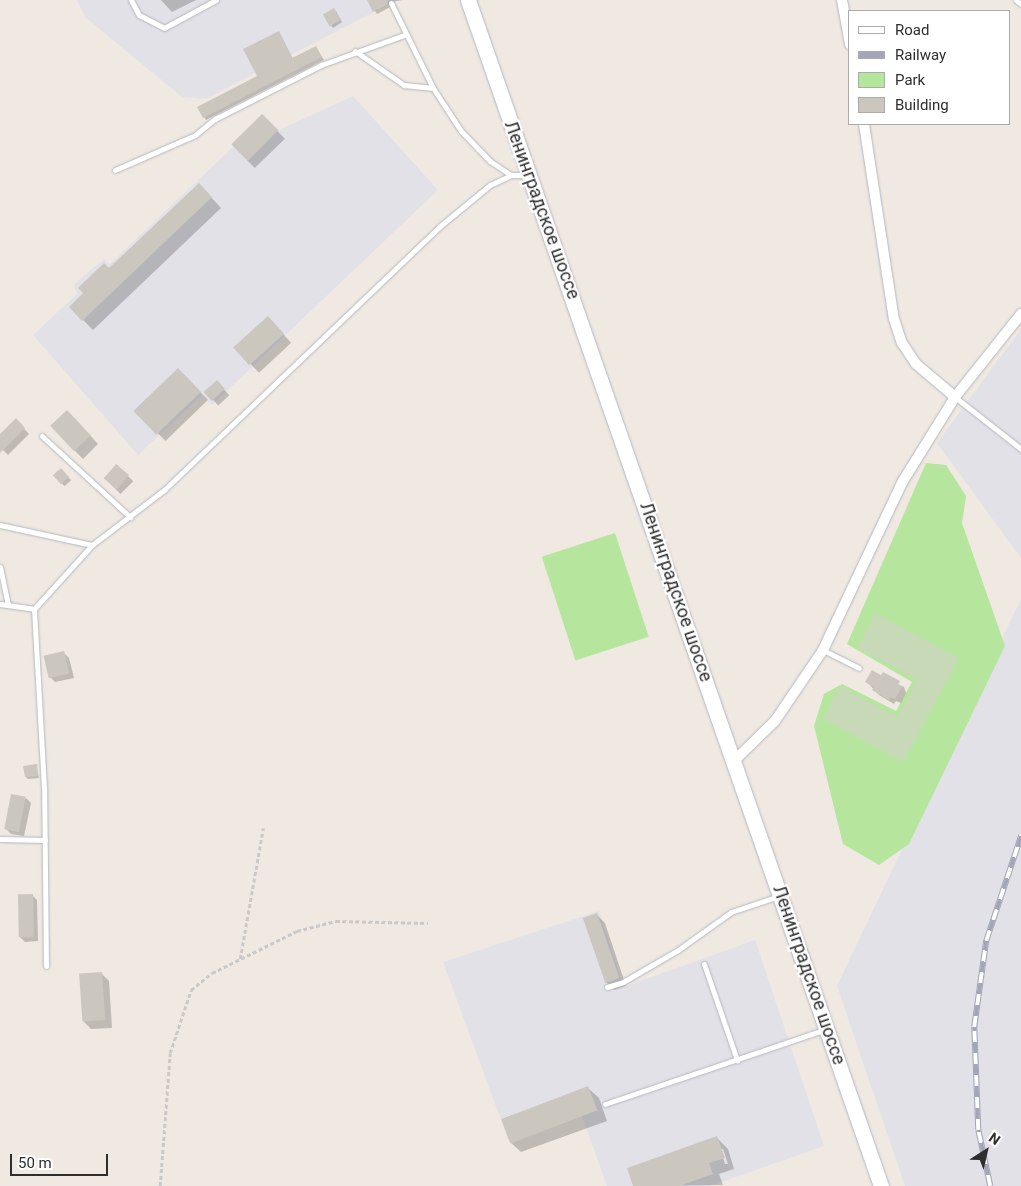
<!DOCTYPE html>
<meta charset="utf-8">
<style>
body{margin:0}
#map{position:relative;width:1021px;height:1186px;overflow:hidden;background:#efe9e1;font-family:Roboto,sans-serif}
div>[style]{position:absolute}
.industrial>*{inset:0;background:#e3e1e8}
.green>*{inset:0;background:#b6e59e;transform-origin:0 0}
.cemetery>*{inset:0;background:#c8d9b8}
.shadow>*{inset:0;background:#0003;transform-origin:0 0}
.building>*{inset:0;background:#cbc7bf;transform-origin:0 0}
.path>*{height:2.5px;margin-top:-1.25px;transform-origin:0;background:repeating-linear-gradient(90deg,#c9c9c9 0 4px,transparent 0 6.5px)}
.roads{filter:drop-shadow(0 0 1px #b4b7c1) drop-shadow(0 0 1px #b4b7c1)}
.service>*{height:5px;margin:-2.5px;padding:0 2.5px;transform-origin:2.5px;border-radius:2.5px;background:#fff}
.minor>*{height:10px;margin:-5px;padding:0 5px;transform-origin:5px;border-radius:5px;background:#fff}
.secondary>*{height:15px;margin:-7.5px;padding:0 7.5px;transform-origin:7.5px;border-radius:7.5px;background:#fff}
.rail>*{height:5.5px;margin-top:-2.75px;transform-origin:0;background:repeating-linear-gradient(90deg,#fff 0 11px,#a3a6b8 0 22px);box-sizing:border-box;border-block:1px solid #a3a6b8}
span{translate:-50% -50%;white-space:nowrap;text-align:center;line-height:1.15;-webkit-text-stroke:4.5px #fff;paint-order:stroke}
.street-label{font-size:18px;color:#2e2e2e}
.legend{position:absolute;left:848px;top:10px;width:162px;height:115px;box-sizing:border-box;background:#fff;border:1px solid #ababab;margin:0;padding:6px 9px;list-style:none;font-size:15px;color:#2e2e2e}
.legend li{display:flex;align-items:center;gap:10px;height:25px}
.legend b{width:25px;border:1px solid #ababab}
.north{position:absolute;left:961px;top:1126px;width:50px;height:50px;-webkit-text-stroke:4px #fff;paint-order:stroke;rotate:35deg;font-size:14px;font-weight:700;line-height:20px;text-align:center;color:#2e2e2e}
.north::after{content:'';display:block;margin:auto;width:18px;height:22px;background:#2e2e2e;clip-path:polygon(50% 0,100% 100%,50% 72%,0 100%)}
.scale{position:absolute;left:10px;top:1154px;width:98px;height:22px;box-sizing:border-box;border:2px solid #2e2e2e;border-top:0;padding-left:6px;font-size:15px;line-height:18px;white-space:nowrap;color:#2e2e2e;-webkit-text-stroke:4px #fff;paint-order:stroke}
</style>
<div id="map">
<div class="industrial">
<i style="clip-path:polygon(77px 0,397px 0,206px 99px,182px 97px,85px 17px)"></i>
<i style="clip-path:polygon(353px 96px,438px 190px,212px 405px,202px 395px,138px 455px,33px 335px,78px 293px,73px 285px,104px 259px,110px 264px,233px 147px,231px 144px,263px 114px,279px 130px)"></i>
<i style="clip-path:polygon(1021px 329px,1021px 558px,937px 443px)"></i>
<i style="clip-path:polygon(1021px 599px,1021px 1186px,905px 1186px,837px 986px)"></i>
<i style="clip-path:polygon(599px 911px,624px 987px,755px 940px,824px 1146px,710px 1186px,607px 1186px,582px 1116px,509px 1142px,443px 962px)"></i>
</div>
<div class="green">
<i style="clip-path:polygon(926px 463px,946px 465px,966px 496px,962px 523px,1005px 646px,909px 844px,879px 865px,843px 844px,814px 726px,824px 694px,842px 684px,896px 711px,912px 682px,847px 644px)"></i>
<i style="left:615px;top:533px;width:109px;height:77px;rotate:72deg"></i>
</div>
<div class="cemetery">
<i style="clip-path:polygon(875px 613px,959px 658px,903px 762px,823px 719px,840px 686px,897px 717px,917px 680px,857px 648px)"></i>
</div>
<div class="shadow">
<i style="clip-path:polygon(161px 0,196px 0,172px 12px)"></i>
<i style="clip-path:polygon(368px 0,403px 0,391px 2px,390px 7px,377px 14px)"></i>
<i style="clip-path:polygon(336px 11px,342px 22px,333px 28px,331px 25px)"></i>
<i style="clip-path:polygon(279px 32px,293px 59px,316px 48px,324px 60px,206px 120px,204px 117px,258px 77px)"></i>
<i style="left:262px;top:115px;width:33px;height:42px;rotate:46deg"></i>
<i style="clip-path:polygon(209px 195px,221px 208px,93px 330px,70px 307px,109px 270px)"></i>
<i style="left:268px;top:318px;width:34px;height:44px;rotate:47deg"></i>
<i style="left:178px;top:369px;width:43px;height:59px;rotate:46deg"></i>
<i style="left:217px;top:382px;width:18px;height:15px;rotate:47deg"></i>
<i style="clip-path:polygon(75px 419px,98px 444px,83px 459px,75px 451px)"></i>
<i style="clip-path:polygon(16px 420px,29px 434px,8px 455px,0 447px,0 435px)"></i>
<i style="left:117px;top:465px;width:23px;height:18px;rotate:45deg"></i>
<i style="left:61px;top:469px;width:15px;height:9px;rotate:48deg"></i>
<i style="clip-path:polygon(64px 653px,69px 658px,74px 678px,55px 682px,50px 677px)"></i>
<i style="clip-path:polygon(881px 677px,904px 687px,906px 693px,901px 703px,896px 701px,894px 704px,879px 695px,867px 682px)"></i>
<i style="clip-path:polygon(36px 766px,39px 778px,28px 779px,26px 777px)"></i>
<i style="clip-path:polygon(26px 798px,31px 803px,24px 836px,11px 834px,6px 829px)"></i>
<i style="clip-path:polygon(32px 895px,37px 900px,38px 941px,25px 942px,20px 937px)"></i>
<i style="clip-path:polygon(597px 915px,605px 923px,626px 986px,614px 990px,606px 982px)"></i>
<i style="clip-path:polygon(101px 973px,109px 981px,112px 1028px,91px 1029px,83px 1021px)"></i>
<i style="clip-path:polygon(588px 1088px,599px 1098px,607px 1121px,521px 1152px,510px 1142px,502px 1119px)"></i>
<i style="clip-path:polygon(evenodd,717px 1138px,728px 1149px,734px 1169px,719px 1174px,723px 1185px,634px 1186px,717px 1138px,720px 1149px,723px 1149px,728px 1164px,725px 1164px,720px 1149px)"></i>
</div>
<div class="building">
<i style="clip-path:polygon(367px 0,388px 0,387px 5px,373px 12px)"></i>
<i style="left:334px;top:8px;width:14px;height:13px;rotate:60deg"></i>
<i style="clip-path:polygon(279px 31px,292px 58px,316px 46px,322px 57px,203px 118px,197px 107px,257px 76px,243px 49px)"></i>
<i style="left:262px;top:114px;width:23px;height:43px;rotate:45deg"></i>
<i style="clip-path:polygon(199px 183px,212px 197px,82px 321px,69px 307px,83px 293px,78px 288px,104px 263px,109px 268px)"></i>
<i style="left:268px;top:316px;width:24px;height:47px;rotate:48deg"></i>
<i style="left:178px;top:368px;width:33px;height:62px;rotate:46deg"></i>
<i style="left:217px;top:380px;width:12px;height:18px;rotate:48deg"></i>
<i style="left:67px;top:410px;width:35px;height:23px;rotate:47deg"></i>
<i style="clip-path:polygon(16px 418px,25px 428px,0 453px,0 434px)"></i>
<i style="left:116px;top:464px;width:17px;height:19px;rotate:40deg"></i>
<i style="left:61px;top:468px;width:12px;height:11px;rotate:48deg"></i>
<i style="left:64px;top:651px;width:23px;height:21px;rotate:77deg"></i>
<i style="clip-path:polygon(872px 670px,881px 675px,883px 672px,900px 681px,898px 685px,902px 687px,895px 699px,891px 697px,889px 700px,872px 690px,874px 687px,865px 682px)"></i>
<i style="clip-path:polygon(37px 764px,38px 776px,25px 777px,23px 766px)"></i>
<i style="left:11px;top:794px;width:15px;height:36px;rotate:11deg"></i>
<i style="left:33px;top:894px;width:43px;height:15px;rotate:89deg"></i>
<i style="left:597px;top:913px;width:69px;height:15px;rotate:71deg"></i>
<i style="left:102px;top:972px;width:48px;height:23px;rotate:86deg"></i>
<i style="left:588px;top:1086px;width:26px;height:93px;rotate:69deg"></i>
<i style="clip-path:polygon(717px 1136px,725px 1158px,709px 1163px,713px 1174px,679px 1186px,633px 1186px,627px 1168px)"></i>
</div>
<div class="path">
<i style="left:240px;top:959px;width:133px;rotate:-80deg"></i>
<i style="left:160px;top:1186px;width:133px;rotate:-85.7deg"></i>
<i style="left:170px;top:1053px;width:66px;rotate:-71.6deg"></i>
<i style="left:191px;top:990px;width:27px;rotate:-39deg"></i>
<i style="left:212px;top:973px;width:95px;rotate:-26.3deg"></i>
<i style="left:297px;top:931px;width:40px;rotate:-14.4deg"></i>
<i style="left:336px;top:921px;width:92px;rotate:1.2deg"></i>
</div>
<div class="roads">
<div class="service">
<i style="left:131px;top:0;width:17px;rotate:62deg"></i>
<i style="left:139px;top:15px;width:28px;rotate:27deg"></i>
<i style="left:164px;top:28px;width:59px;rotate:-28.3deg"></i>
<i style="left:1016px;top:0;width:6px;rotate:39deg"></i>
<i style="left:391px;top:3px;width:95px;rotate:63.7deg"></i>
<i style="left:433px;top:88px;width:51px;rotate:56.9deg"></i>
<i style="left:461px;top:131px;width:42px;rotate:46deg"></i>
<i style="left:490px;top:161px;width:25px;rotate:34deg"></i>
<i style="left:511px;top:175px;width:16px"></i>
<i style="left:355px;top:51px;width:60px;rotate:34.8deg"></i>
<i style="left:404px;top:85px;width:29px;rotate:6deg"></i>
<i style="left:115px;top:170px;width:87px;rotate:-23.6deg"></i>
<i style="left:195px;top:135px;width:26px;rotate:-39deg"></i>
<i style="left:215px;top:119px;width:119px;rotate:-27deg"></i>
<i style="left:321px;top:65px;width:88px;rotate:-19.9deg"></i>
<i style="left:955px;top:397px;width:84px;rotate:38.2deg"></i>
<i style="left:42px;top:436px;width:120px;rotate:42.6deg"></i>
<i style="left:0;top:525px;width:94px;rotate:12.3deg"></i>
<i style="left:0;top:567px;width:39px;rotate:78deg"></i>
<i style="left:0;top:604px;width:34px;rotate:8deg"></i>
<i style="left:823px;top:650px;width:40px;rotate:26.6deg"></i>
<i style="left:0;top:839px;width:45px;rotate:1.3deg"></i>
<i style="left:704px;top:964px;width:102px;rotate:71deg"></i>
<i style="left:46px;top:966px;width:178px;rotate:-90.6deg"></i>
<i style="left:44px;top:788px;width:179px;rotate:-93.2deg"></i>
<i style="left:34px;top:609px;width:86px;rotate:-47.8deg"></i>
<i style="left:92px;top:545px;width:91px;rotate:-37.4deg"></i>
<i style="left:164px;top:490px;width:381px;rotate:-43.7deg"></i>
<i style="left:439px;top:227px;width:66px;rotate:-39.5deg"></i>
<i style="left:490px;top:185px;width:23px;rotate:-25deg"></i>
<i style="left:607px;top:987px;width:17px;rotate:-17deg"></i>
<i style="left:623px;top:982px;width:64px;rotate:-30.2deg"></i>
<i style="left:678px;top:950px;width:65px;rotate:-35.6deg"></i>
<i style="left:731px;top:912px;width:51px;rotate:-18.4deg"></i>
<i style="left:605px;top:1104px;width:231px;rotate:-18.7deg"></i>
</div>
<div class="minor">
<i style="left:842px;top:0;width:45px;rotate:79.7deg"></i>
<i style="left:864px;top:124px;width:197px;rotate:81.3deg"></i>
<i style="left:894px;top:319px;width:25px;rotate:72deg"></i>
<i style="left:902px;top:343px;width:25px;rotate:56deg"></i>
<i style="left:916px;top:364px;width:51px;rotate:40.2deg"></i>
<i style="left:735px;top:760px;width:56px;rotate:-44.3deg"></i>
<i style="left:775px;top:721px;width:86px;rotate:-55.9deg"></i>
<i style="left:823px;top:650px;width:187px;rotate:-64.7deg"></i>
<i style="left:903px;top:481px;width:99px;rotate:-58.2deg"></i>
<i style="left:955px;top:397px;width:106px;rotate:-51.5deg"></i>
</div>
<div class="secondary">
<i style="left:468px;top:0;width:1256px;rotate:70.8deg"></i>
</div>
</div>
<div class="rail">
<i style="left:990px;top:1186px;width:57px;rotate:-102.1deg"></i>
<i style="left:978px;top:1130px;width:103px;rotate:-92.2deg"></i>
<i style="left:974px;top:1027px;width:87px;rotate:-82.1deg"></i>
<i style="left:986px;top:941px;width:111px;rotate:-71.6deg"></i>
</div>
<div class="street-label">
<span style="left:542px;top:210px;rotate:70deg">Ленинградское шоссе</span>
<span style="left:676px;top:592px;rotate:71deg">Ленинградское шоссе</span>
<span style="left:809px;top:975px;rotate:71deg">Ленинградское шоссе</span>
</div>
<ul class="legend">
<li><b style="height:6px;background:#fff"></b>Road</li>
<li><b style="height:6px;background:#a3a6b8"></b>Railway</li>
<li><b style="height:14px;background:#b6e59e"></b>Park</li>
<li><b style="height:14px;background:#cbc7bf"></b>Building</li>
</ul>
<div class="north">N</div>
<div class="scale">50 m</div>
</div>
